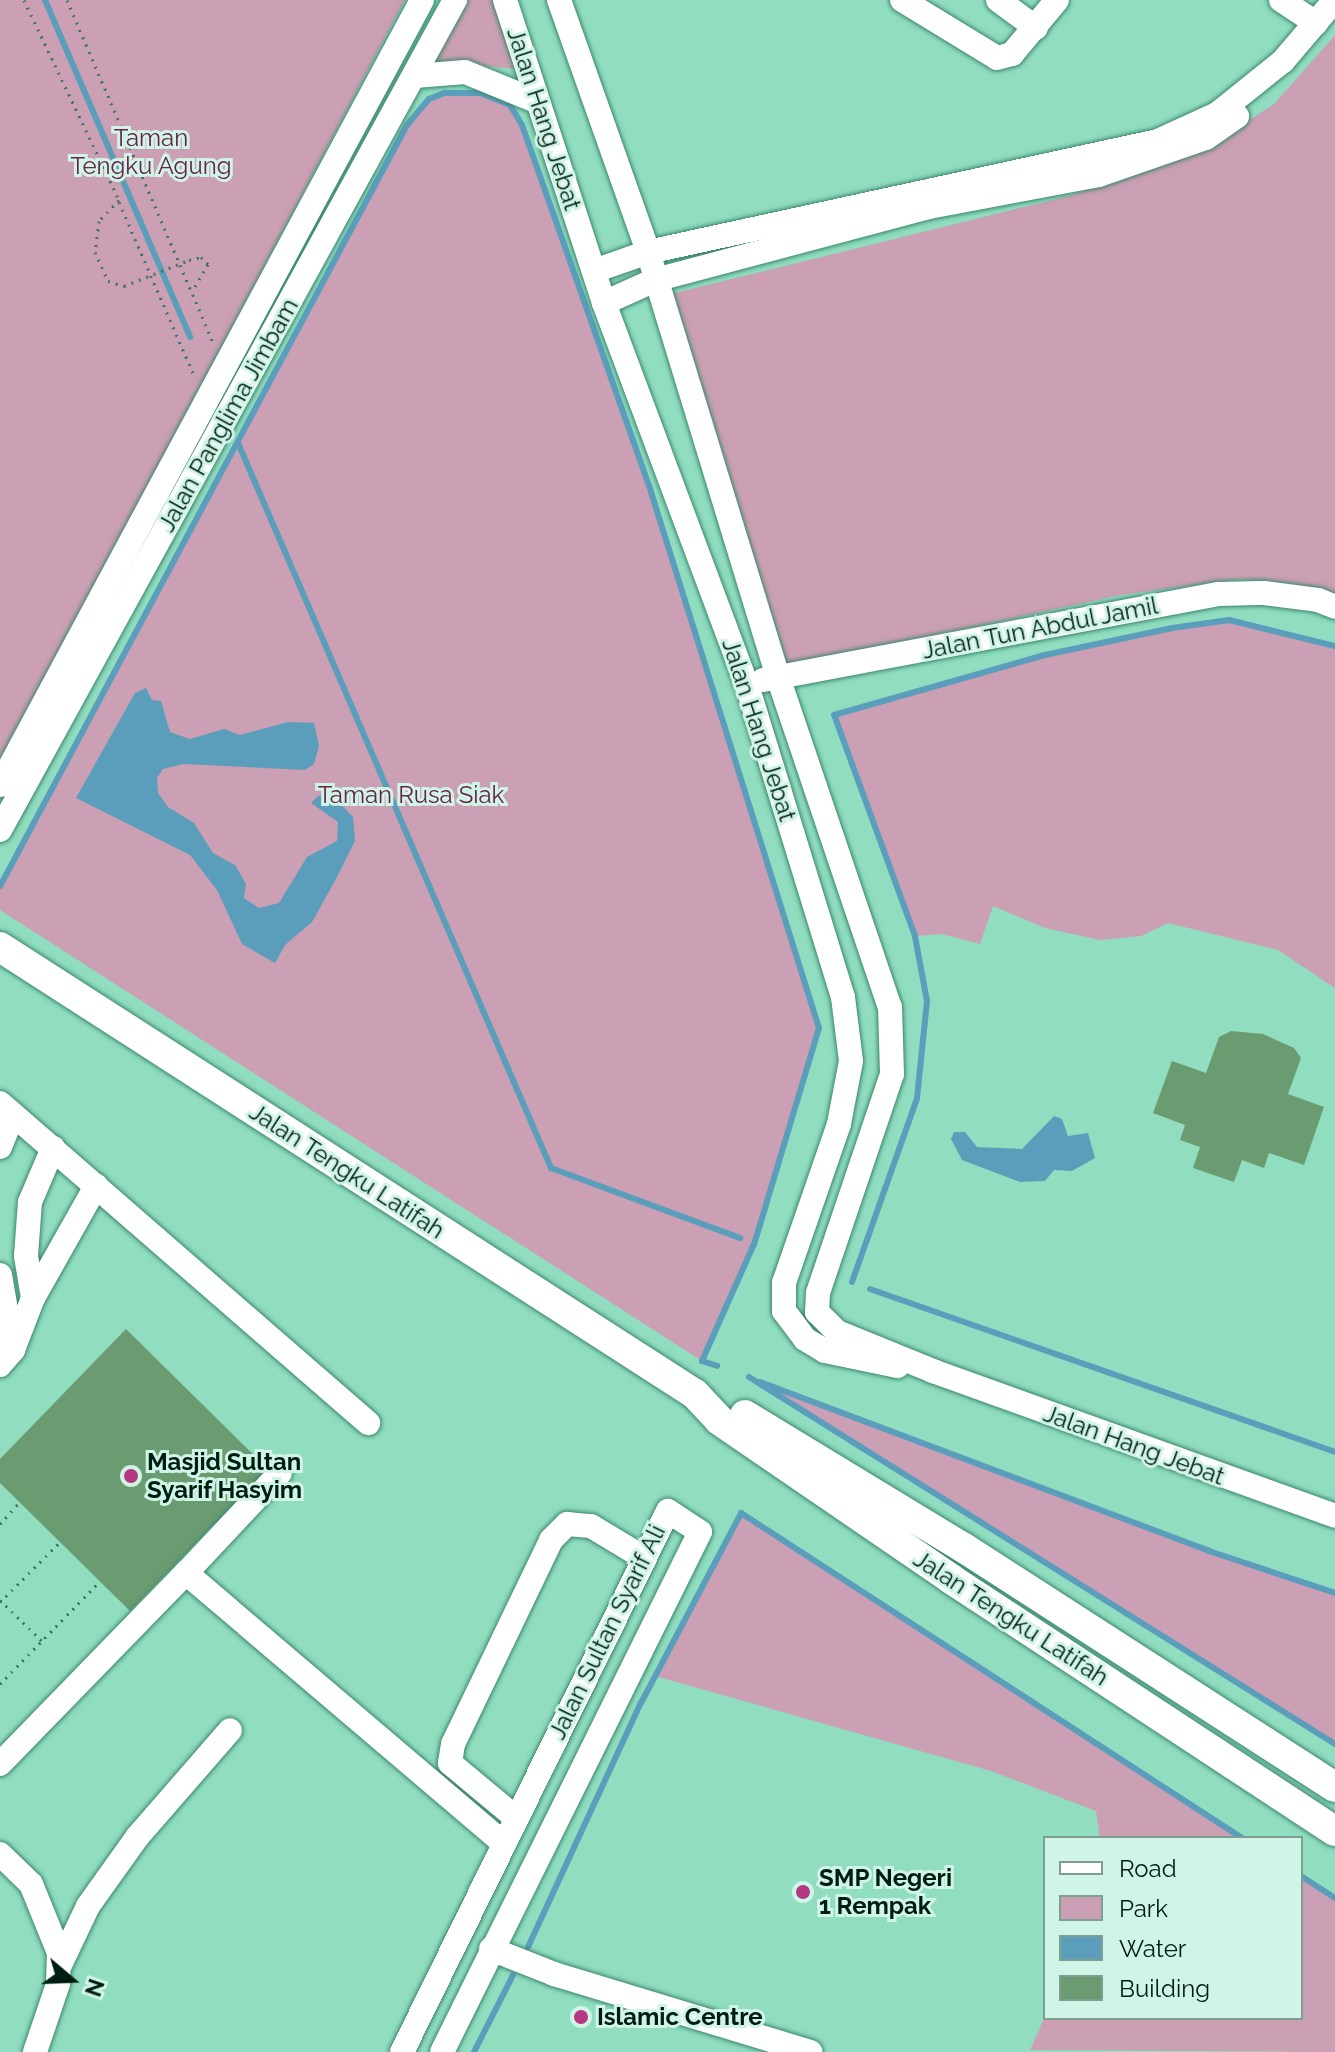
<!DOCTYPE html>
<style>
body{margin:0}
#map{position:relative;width:1335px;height:2052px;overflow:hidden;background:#90ddbf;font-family:Raleway,sans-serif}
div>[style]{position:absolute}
.green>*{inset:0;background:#cb9fb4}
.water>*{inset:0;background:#5a9ebb}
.stream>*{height:6px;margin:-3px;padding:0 3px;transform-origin:3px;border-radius:3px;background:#5a9ebb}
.building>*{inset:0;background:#6b9b71}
.path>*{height:3px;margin-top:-1.5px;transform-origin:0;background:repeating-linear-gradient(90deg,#427561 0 2px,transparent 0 8px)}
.roads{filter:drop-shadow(0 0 2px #3b876d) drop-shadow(0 0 2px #3b876d)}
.minor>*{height:24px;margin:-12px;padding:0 12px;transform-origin:12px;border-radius:12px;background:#fff}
.major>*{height:30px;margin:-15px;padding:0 15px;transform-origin:15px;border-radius:15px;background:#fff}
.path-bridge>*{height:3px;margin-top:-1.5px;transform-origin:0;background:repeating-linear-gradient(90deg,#427561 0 2px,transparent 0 8px)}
.dots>*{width:22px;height:22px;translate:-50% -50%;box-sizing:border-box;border:4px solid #d0f4e5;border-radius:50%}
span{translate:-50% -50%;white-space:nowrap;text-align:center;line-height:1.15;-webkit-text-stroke:6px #d0f4e5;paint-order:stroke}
.street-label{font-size:24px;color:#001d13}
.park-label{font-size:24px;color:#67214a}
.poi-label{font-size:24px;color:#001d13;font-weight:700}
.left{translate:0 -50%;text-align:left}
.legend{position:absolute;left:1043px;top:1836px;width:260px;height:184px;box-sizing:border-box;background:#d0f4e5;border:2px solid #7d9e91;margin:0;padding:10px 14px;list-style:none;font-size:24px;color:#001d13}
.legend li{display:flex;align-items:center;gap:16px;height:40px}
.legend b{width:40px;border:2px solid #7d9e91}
.north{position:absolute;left:32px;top:1940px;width:80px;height:80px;-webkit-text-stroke:6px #d0f4e5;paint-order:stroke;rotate:109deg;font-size:22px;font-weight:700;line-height:32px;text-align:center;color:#001d13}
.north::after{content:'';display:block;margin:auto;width:28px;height:36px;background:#001d13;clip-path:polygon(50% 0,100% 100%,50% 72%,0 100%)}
</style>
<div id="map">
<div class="green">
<i style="clip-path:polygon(0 0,405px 0,0 767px)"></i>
<i style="clip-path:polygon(467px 0,494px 0,518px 69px,430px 62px)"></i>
<i style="clip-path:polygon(1335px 35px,1335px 595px,1289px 583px,1239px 579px,1121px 595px,787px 667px,667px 295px,1069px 196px,1205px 149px,1274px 104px)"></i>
<i style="clip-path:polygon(448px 93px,494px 96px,510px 105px,522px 125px,651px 492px,819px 1028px,754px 1244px,702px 1361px,0 910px,0 886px,407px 125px,429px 99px)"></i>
<i style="clip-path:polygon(1229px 620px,1335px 646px,1335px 988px,1278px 950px,1168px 923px,1141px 936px,1100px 940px,1045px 928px,993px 906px,980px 944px,942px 934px,915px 936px,834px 715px,1045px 655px)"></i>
<i style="clip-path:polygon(749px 1377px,1209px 1551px,1335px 1593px,1335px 1744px)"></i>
<i style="clip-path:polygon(741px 1513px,1242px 1838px,1100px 1838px,1096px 1811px,991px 1771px,655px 1676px)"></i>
<i style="clip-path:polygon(1301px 1876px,1335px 1898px,1335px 2052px,1030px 2050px,1045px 2016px,1301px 2018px)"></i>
</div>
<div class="water">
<i style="clip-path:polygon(146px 688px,152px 700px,161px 701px,170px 732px,190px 739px,224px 729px,240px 735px,288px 722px,314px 723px,319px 746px,314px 764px,305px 770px,184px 764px,163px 769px,157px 778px,158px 793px,168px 807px,194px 823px,213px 853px,235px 865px,246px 884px,244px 898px,259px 908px,279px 903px,307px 857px,337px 841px,338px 822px,311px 803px,318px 796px,332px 795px,353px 817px,355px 841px,336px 879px,312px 922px,285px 945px,275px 963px,242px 944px,217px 890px,190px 855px,76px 798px,135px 693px)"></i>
<i style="clip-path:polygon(1054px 1116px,1062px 1119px,1068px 1136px,1088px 1133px,1095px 1158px,1072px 1171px,1054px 1170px,1045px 1181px,1020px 1182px,962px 1160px,951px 1139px,954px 1132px,965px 1132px,977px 1147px,1022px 1149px)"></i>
</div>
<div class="stream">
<i style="left:45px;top:0;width:367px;rotate:66.7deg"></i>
<i style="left:238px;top:443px;width:790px;rotate:66.65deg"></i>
<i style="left:551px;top:1168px;width:202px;rotate:20.3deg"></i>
<i style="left:0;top:886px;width:863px;rotate:-61.86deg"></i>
<i style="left:407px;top:125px;width:34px;rotate:-50deg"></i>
<i style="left:429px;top:99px;width:17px;rotate:-21deg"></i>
<i style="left:445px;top:93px;width:36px"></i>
<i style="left:481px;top:93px;width:31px;rotate:22deg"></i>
<i style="left:510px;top:105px;width:23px;rotate:59deg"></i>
<i style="left:522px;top:125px;width:389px;rotate:70.6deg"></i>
<i style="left:651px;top:492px;width:562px;rotate:72.6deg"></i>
<i style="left:819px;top:1028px;width:226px;rotate:106.7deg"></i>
<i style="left:754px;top:1244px;width:128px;rotate:114deg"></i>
<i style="left:702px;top:1361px;width:16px;rotate:18deg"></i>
<i style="left:852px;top:1282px;width:195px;rotate:-70.5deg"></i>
<i style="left:917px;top:1098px;width:98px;rotate:-84.1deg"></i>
<i style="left:927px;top:1001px;width:66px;rotate:-100.5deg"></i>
<i style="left:915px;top:936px;width:235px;rotate:-110.1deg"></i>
<i style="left:834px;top:715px;width:219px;rotate:-15.9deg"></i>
<i style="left:1045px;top:655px;width:130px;rotate:-12deg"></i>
<i style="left:1172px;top:628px;width:58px;rotate:-8deg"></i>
<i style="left:1229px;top:620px;width:109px;rotate:13.8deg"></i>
<i style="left:870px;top:1289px;width:493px;rotate:19.3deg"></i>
<i style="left:749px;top:1377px;width:691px;rotate:32.06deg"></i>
<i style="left:760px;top:1382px;width:480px;rotate:20.6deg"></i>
<i style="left:1209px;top:1551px;width:133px;rotate:18.4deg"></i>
<i style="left:1301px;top:1876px;width:40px;rotate:32.9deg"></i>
<i style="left:528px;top:1947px;width:269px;rotate:-65.2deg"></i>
<i style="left:641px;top:1703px;width:215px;rotate:-62.2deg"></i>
<i style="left:741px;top:1513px;width:597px;rotate:32.97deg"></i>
<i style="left:474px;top:2052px;width:86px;rotate:-63.1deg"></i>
</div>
<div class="building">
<i style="clip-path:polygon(1231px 1031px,1263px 1034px,1294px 1048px,1301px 1058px,1288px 1094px,1324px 1107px,1304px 1165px,1269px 1153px,1264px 1168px,1242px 1160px,1234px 1182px,1193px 1168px,1200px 1147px,1180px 1140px,1185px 1125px,1153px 1113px,1172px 1061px,1206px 1073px,1219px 1037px)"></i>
<i style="clip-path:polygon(126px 1329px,268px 1469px,130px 1611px,0 1483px,0 1459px)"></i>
</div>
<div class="path">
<i style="left:24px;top:0;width:221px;rotate:64.6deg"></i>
<i style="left:119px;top:200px;width:29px;rotate:134deg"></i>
<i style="left:99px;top:221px;width:31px;rotate:97deg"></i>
<i style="left:95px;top:252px;width:32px;rotate:66deg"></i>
<i style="left:108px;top:281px;width:17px;rotate:17deg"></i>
<i style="left:67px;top:0;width:375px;rotate:66.9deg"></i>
<i style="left:119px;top:202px;width:192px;rotate:66.6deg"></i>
<i style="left:189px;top:260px;width:12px;rotate:-14deg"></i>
<i style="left:201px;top:257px;width:10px;rotate:45deg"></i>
<i style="left:208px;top:264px;width:32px;rotate:120deg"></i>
<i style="left:0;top:1524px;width:30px;rotate:-48deg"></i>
<i style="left:0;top:1600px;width:59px;rotate:44.3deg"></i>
<i style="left:0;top:1602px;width:85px;rotate:-45deg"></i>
<i style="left:0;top:1684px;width:144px;rotate:-45.8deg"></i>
</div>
<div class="roads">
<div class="minor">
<i style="left:505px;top:0;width:319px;rotate:71.9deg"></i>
<i style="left:604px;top:303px;width:405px;rotate:69.5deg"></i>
<i style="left:746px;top:682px;width:330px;rotate:72.9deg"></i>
<i style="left:843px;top:997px;width:64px;rotate:82.9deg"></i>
<i style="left:851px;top:1061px;width:64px;rotate:100.8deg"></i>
<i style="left:839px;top:1124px;width:168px;rotate:109.1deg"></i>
<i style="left:784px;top:1283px;width:28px;rotate:90deg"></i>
<i style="left:784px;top:1311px;width:35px;rotate:53deg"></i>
<i style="left:805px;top:1339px;width:23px;rotate:31deg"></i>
<i style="left:825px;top:1351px;width:74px;rotate:11.8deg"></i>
<i style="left:559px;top:0;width:267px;rotate:70.5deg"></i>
<i style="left:648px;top:252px;width:444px;rotate:73deg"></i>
<i style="left:778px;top:677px;width:348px;rotate:71.3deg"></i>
<i style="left:890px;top:1007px;width:67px;rotate:88.3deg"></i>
<i style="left:892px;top:1074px;width:231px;rotate:108.7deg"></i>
<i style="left:818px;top:1293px;width:19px;rotate:93deg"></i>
<i style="left:817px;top:1312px;width:28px;rotate:45deg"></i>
<i style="left:837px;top:1332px;width:104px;rotate:22.1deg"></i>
<i style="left:933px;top:1371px;width:427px;rotate:19.8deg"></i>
<i style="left:902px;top:0;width:111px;rotate:31.4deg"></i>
<i style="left:997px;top:58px;width:16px;rotate:-15deg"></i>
<i style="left:1012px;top:54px;width:70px;rotate:-50.2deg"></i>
<i style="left:998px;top:0;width:47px;rotate:36.4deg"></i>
<i style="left:1281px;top:0;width:42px;rotate:33.3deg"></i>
<i style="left:415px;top:76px;width:50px;rotate:-4.6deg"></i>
<i style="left:465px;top:72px;width:77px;rotate:22.2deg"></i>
<i style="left:594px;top:271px;width:57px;rotate:-19.4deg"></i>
<i style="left:648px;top:252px;width:522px;rotate:-12.28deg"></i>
<i style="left:1158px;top:141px;width:65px;rotate:-24.6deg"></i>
<i style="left:1217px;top:114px;width:85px;rotate:-38.8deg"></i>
<i style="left:1283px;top:61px;width:80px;rotate:-49.6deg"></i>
<i style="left:604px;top:303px;width:56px;rotate:-24.3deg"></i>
<i style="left:655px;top:280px;width:284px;rotate:-14.9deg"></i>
<i style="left:929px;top:207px;width:173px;rotate:-10.7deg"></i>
<i style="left:1099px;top:175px;width:113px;rotate:-19.1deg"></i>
<i style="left:1206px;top:138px;width:38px;rotate:-35deg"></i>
<i style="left:763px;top:680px;width:464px;rotate:-10.7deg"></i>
<i style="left:1219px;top:594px;width:45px;rotate:-1.3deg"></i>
<i style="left:1264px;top:593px;width:54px;rotate:7.4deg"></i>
<i style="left:1318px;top:600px;width:18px;rotate:22deg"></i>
<i style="left:0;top:785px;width:891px;rotate:-61.74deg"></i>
<i style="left:0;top:830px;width:947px;rotate:-61.27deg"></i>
<i style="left:0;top:1103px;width:488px;rotate:41deg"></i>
<i style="left:0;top:1147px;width:35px;rotate:-68deg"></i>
<i style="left:0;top:1275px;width:76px;rotate:80.2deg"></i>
<i style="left:13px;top:1350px;width:20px;rotate:131deg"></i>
<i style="left:33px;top:1298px;width:129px;rotate:-60.6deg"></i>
<i style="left:13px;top:1350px;width:56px;rotate:-69deg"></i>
<i style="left:33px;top:1298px;width:43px;rotate:-99.5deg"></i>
<i style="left:26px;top:1256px;width:54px;rotate:-85.8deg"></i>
<i style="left:30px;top:1202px;width:59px;rotate:-66.9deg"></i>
<i style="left:186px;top:1573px;width:137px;rotate:-46.8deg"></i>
<i style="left:0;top:1764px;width:267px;rotate:-45.8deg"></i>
<i style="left:186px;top:1573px;width:418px;rotate:40.4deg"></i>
<i style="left:516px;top:1818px;width:86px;rotate:-140.2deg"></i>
<i style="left:450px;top:1763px;width:19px;rotate:-81deg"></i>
<i style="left:453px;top:1744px;width:226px;rotate:-64.3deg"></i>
<i style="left:551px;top:1540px;width:23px;rotate:-45deg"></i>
<i style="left:567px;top:1524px;width:24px;rotate:5deg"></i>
<i style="left:591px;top:1526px;width:62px;rotate:31.1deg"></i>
<i style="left:0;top:1854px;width:43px;rotate:44.1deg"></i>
<i style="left:31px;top:1884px;width:74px;rotate:67.9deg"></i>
<i style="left:59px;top:1953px;width:31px;rotate:92deg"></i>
<i style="left:58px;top:1984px;width:72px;rotate:108.7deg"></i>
<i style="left:491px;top:1949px;width:68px;rotate:21.6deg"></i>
<i style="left:554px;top:1974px;width:268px;rotate:16.9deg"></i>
<i style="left:60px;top:1965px;width:65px;rotate:-64.6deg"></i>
<i style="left:88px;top:1906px;width:86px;rotate:-54.5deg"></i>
<i style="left:138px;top:1836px;width:140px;rotate:-49deg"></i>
<i style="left:402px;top:2052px;width:603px;rotate:-63.82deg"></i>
<i style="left:668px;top:1511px;width:38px;rotate:33deg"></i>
<i style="left:700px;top:1532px;width:580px;rotate:116.39deg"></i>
</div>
<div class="major">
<i style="left:0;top:947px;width:826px;rotate:32.75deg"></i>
<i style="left:695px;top:1394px;width:35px;rotate:47deg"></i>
<i style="left:719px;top:1420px;width:281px;rotate:34.4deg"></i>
<i style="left:951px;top:1579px;width:459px;rotate:33.3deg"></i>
<i style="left:745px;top:1415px;width:256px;rotate:31.3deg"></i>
<i style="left:964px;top:1548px;width:441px;rotate:32.8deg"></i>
</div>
</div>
<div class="path-bridge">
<i style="left:124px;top:286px;width:70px;rotate:-21.8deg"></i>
</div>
<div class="dots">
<i style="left:131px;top:1476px;background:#b53682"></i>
<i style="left:803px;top:1892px;background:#b53682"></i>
<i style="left:581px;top:2017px;background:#b53682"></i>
</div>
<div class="street-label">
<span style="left:544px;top:119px;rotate:72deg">Jalan Hang Jebat</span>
<span style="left:228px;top:415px;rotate:-61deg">Jalan Panglima Jimbam</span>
<span style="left:1040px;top:628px;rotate:-11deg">Jalan Tun Abdul Jamil</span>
<span style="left:759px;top:730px;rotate:72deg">Jalan Hang Jebat</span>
<span style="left:347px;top:1171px;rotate:33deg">Jalan Tengku Latifah</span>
<span style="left:1134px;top:1445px;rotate:20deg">Jalan Hang Jebat</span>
<span style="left:1011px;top:1618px;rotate:33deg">Jalan Tengku Latifah</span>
<span style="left:607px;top:1632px;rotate:-64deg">Jalan Sultan Syarif Ali</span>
</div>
<div class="park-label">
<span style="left:151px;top:152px">Taman<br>Tengku Agung</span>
<span style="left:411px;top:795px">Taman Rusa Siak</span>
</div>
<div class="poi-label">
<span class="left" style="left:147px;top:1476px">Masjid Sultan<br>Syarif Hasyim</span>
<span class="left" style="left:819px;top:1892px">SMP Negeri<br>1 Rempak</span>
<span class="left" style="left:597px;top:2017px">Islamic Centre</span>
</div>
<ul class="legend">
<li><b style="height:10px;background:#fff"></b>Road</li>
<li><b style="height:22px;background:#cb9fb4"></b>Park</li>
<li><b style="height:22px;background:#5a9ebb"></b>Water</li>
<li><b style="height:22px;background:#6b9b71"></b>Building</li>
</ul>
<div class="north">N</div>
</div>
